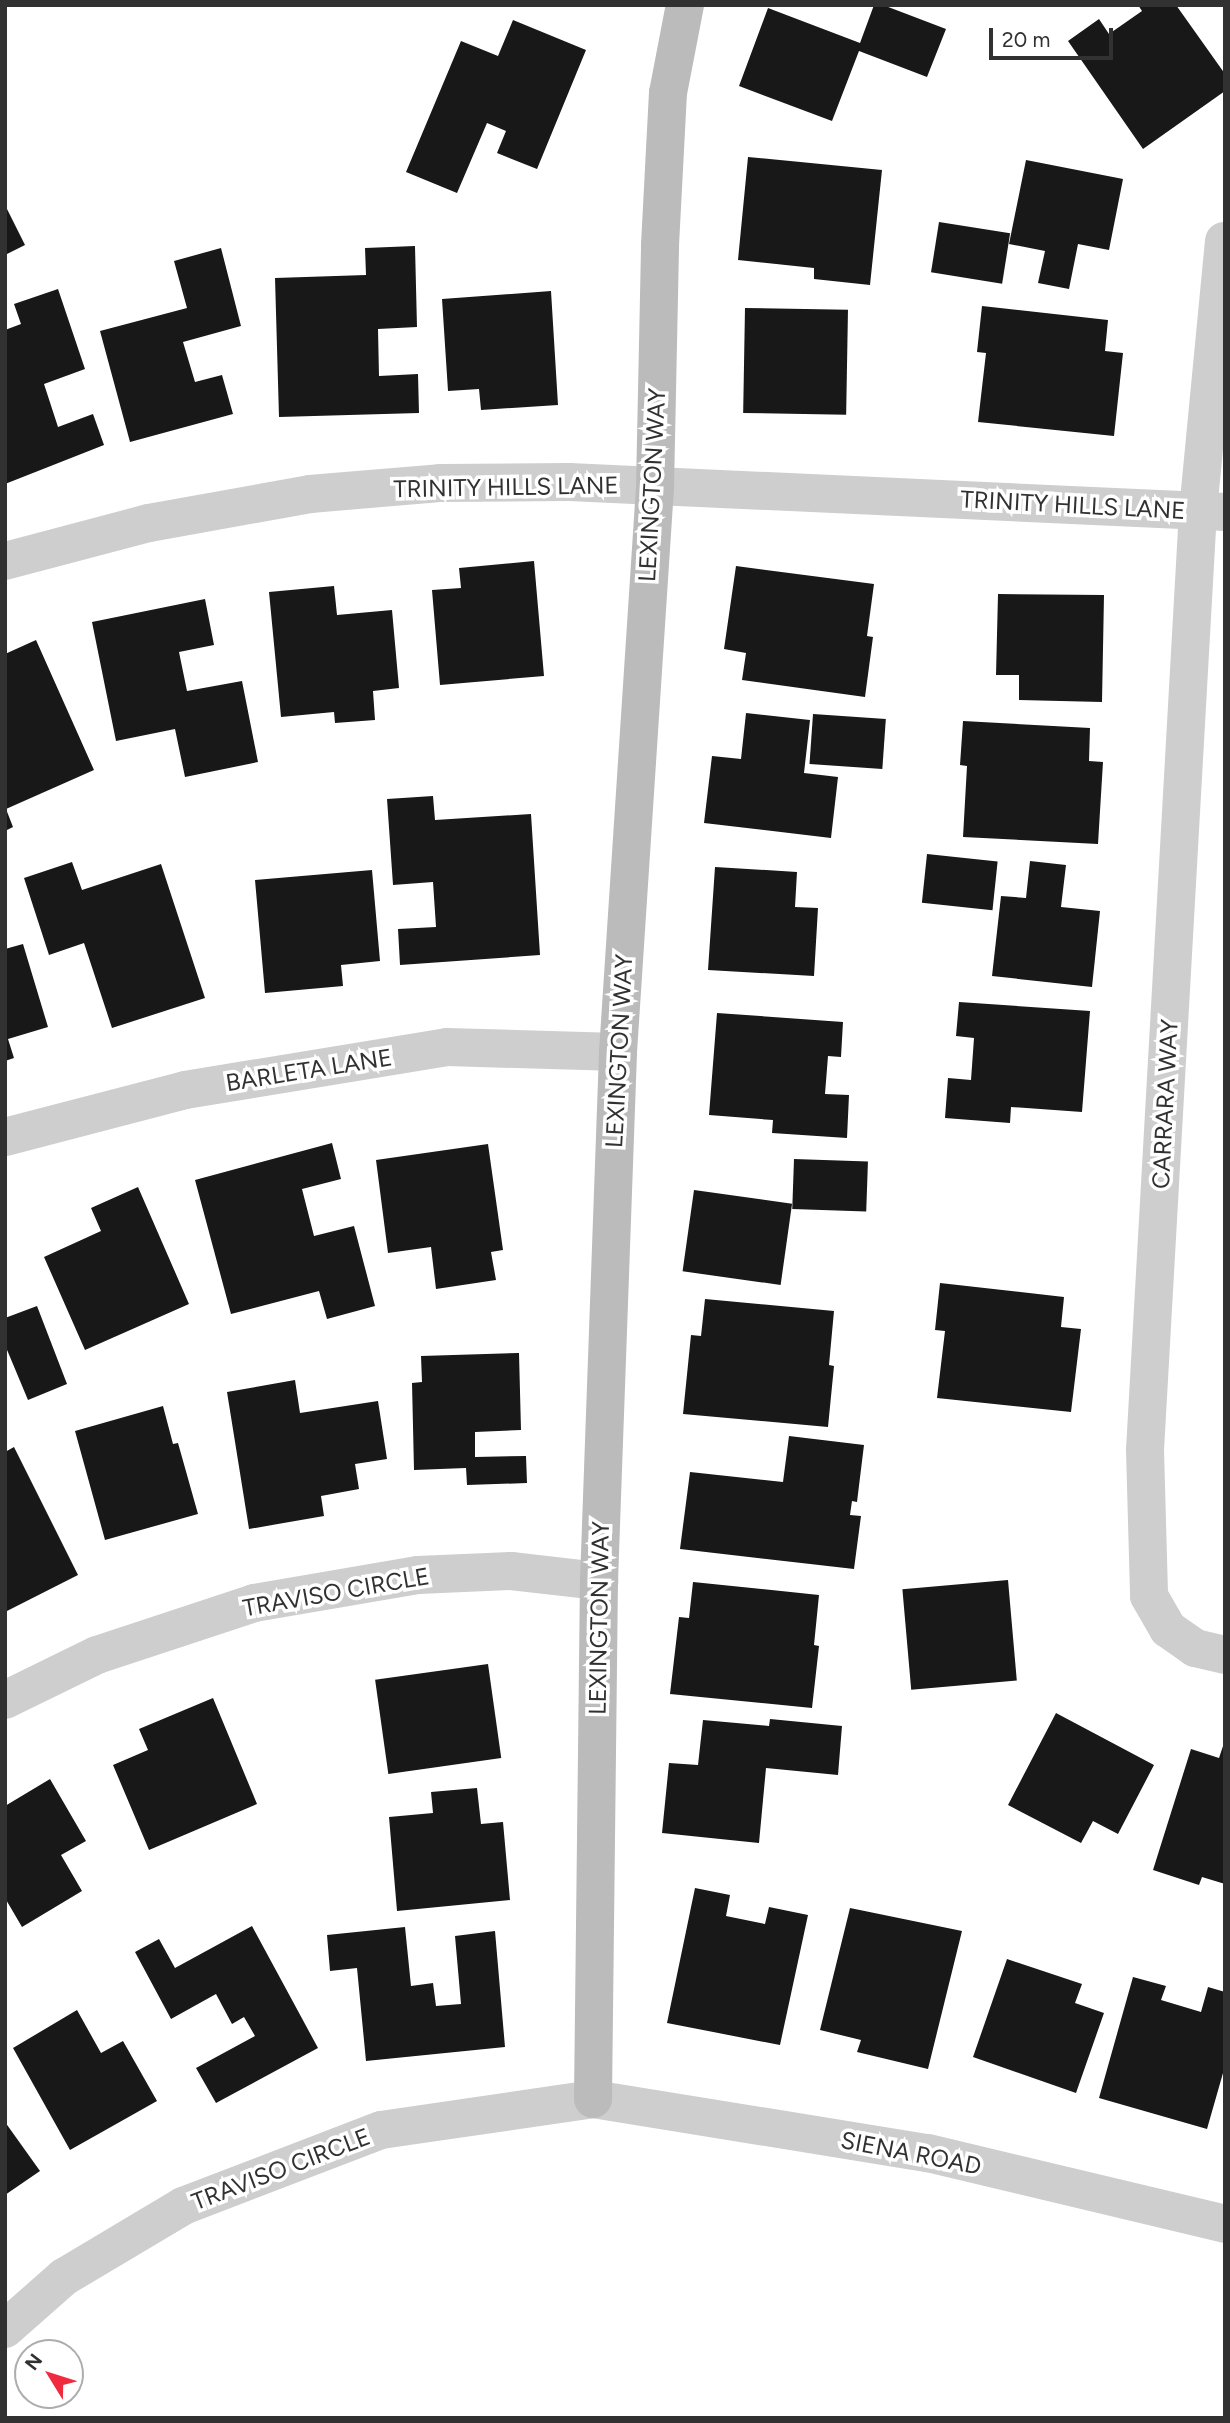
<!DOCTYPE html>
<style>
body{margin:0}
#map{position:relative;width:1230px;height:2423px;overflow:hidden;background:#fff;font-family:Figtree,sans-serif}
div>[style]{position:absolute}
.building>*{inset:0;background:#181818;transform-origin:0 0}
.street>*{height:38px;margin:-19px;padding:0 19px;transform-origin:19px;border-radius:19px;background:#cecece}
.secondary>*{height:38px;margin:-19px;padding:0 19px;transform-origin:19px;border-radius:19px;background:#bbb}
span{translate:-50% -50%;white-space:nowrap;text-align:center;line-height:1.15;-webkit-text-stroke:7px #fff;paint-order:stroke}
.street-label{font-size:24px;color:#313131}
.frame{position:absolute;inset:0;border:7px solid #313131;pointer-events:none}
.north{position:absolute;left:14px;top:2339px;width:70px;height:70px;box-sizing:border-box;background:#fff;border:2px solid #adadad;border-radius:50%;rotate:308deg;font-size:19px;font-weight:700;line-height:28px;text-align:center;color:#313131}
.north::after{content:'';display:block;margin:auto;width:24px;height:32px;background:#f12b3f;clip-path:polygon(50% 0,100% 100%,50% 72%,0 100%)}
.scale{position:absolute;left:989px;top:28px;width:124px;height:32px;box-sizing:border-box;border:4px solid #313131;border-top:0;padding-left:9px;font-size:21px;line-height:24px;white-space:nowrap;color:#313131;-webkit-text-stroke:5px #fff;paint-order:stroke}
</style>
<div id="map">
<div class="building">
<i style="clip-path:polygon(874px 5px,883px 5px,946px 29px,927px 77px,859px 51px,832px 121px,739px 86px,768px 8px,860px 43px)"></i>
<i style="clip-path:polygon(1138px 5px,1176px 5px,1225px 74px,1225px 91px,1143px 149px,1068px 41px,1099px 19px,1109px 34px,1142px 11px)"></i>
<i style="clip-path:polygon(513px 20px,586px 50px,537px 169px,497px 153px,506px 131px,487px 123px,457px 193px,406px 172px,461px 41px,498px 56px)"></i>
<i style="clip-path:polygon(748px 157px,882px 170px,870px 285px,814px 279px,814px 268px,738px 260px)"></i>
<i style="clip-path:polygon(1026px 160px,1123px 179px,1109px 250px,1078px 244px,1069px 289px,1038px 283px,1045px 251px,1009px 244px)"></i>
<i style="clip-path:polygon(5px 205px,25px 245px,5px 255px)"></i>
<i style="left:939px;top:222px;width:72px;height:51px;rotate:9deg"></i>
<i style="clip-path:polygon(415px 246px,417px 327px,378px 329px,379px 376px,418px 374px,419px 413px,279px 417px,275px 278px,366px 275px,365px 248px)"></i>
<i style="clip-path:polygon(221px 248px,241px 326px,183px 342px,195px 382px,222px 375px,233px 414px,130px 442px,100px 331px,187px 308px,174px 261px)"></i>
<i style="clip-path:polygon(58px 289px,85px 369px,44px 384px,58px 427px,93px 414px,104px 445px,5px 484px,5px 330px,21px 324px,14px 304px)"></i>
<i style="clip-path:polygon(551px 291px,558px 405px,481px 410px,479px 389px,448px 391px,442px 299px)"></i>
<i style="clip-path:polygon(982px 306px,1108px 320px,1105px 351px,1123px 353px,1114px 436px,978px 422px,986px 353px,977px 352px)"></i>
<i style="left:745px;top:308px;width:103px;height:105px;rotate:1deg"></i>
<i style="clip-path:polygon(534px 561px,544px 676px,440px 685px,432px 590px,461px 588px,459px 568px)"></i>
<i style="clip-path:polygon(736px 566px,874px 584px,867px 636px,873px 637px,865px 697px,742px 680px,746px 653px,724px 649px)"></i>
<i style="clip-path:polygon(334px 586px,337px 615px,392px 610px,399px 688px,373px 691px,375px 720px,335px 723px,334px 712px,281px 717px,269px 592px)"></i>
<i style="clip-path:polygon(998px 594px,1104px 595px,1102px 702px,1019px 700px,1019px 675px,996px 675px)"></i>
<i style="clip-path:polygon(205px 599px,214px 645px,179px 652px,187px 691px,242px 681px,258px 762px,185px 777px,175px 729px,116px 741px,92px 622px)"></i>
<i style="clip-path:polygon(36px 640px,94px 770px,6px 809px,13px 827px,5px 831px,5px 654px)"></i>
<i style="clip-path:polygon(746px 713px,810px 720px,804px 773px,838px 777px,831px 838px,704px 823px,712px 756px,741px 759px)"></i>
<i style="left:813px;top:714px;width:73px;height:50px;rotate:4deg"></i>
<i style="clip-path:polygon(963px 721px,1090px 728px,1089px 761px,1103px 762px,1098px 844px,963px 837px,967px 766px,960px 765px)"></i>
<i style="clip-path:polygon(433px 796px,435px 820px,531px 814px,540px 955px,400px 965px,398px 929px,436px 927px,433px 882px,393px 885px,387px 799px)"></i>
<i style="left:927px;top:854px;width:71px;height:49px;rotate:6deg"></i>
<i style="clip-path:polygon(1030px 861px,1066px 865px,1061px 907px,1100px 911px,1092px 987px,992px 976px,1001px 896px,1026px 898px)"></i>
<i style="clip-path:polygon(72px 862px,82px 890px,161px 864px,205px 998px,112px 1028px,84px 943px,49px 955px,24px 878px)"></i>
<i style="clip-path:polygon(715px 867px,797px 872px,795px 907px,818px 908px,814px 976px,708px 970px)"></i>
<i style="clip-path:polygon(372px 870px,380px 961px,341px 965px,343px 986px,265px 993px,255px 880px)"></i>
<i style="clip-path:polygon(23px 944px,48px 1027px,8px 1039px,14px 1058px,5px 1061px,5px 949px)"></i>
<i style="clip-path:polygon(959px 1002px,1090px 1011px,1082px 1112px,1011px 1107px,1010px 1123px,945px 1118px,948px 1078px,971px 1080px,974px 1038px,956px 1036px)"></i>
<i style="clip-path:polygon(717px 1013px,843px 1022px,841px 1057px,828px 1056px,825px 1094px,849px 1095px,847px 1138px,772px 1133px,773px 1120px,709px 1115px)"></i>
<i style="clip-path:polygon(332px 1143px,341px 1179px,302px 1189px,314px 1236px,354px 1226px,375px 1306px,327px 1319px,319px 1291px,231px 1314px,195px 1180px)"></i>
<i style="clip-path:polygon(488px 1144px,503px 1250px,491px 1252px,496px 1280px,436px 1289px,431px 1247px,388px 1253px,376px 1160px)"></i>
<i style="left:794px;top:1159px;width:74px;height:50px;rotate:2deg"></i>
<i style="clip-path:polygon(138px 1187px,189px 1304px,85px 1350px,44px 1257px,101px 1231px,91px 1208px)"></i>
<i style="left:694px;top:1190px;width:99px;height:82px;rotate:8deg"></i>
<i style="clip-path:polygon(940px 1283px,1064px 1297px,1061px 1327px,1081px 1329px,1071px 1412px,937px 1398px,945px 1331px,935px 1330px)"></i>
<i style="clip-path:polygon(705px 1299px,834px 1311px,829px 1365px,834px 1366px,828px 1427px,683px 1414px,691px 1335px,701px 1336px)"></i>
<i style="clip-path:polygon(37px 1306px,67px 1384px,28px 1400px,5px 1345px,5px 1318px)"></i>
<i style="clip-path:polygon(519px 1353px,521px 1430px,475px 1432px,475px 1457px,526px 1456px,527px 1483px,467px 1485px,466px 1468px,414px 1470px,412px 1383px,422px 1382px,421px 1356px)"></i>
<i style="clip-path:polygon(295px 1380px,300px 1413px,378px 1401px,387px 1459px,355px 1464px,359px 1489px,321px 1496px,324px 1516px,249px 1529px,227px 1392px)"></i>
<i style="clip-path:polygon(163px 1406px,173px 1444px,178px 1443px,198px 1514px,105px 1540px,75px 1431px)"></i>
<i style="clip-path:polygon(789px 1436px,864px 1445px,857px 1502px,852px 1501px,850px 1515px,861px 1516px,854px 1569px,680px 1549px,690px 1472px,783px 1482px)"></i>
<i style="clip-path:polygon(14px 1447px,78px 1575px,5px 1612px,5px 1452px)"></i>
<i style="left:1008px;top:1580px;width:101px;height:106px;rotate:85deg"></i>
<i style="clip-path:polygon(693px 1582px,819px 1595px,814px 1645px,819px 1646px,812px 1708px,670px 1694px,679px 1617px,689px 1618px)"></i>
<i style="left:488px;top:1664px;width:95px;height:114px;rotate:82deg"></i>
<i style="clip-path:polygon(213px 1698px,257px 1804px,149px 1850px,113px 1765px,148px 1750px,139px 1729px)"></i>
<i style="clip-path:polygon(1056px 1713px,1154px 1765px,1118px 1834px,1093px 1821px,1081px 1843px,1008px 1805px)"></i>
<i style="clip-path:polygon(770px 1719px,842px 1726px,838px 1775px,766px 1768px,759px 1843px,662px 1833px,669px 1763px,698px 1765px,703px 1720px,769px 1726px)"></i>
<i style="clip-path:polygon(1224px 1743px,1225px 1884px,1202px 1877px,1199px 1885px,1153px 1870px,1191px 1749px,1219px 1758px)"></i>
<i style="clip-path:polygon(50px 1779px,86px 1841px,61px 1855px,82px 1891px,22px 1927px,5px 1898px,5px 1806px)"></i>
<i style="clip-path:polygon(477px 1788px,481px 1824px,503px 1822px,510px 1900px,397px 1911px,389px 1817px,433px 1813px,431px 1792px)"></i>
<i style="clip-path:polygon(695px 1888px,730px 1895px,726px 1916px,765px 1924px,769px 1907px,808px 1915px,780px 2045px,667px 2023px)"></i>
<i style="clip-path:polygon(850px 1908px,962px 1931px,928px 2069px,857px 2052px,861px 2040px,820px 2030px)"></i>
<i style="clip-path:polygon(252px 1926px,318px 2048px,216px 2103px,196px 2068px,255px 2036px,244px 2017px,232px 2024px,216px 1994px,171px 2019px,135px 1952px,159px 1939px,175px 1968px)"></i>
<i style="clip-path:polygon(405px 1927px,411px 1986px,433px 1983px,436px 2006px,461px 2004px,455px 1936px,495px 1931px,505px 2047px,366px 2061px,357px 1968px,330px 1971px,327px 1935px)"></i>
<i style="clip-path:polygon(1007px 1959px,1082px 1984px,1075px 2003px,1104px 2013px,1076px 2093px,973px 2057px)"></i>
<i style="clip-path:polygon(1133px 1977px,1166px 1986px,1161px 2000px,1201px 2012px,1208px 1987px,1225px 1992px,1225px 2066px,1207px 2129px,1099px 2098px)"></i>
<i style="clip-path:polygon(77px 2010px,101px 2053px,123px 2041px,157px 2101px,70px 2150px,13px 2048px)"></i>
<i style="clip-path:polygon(5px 2122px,40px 2171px,5px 2195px)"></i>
</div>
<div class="street">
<i style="left:1224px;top:241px;width:271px;rotate:95.5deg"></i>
<i style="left:1198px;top:511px;width:940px;rotate:93.23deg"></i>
<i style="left:1145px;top:1450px;width:146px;rotate:88.4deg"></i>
<i style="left:1149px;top:1596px;width:38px;rotate:60deg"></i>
<i style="left:1168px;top:1629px;width:33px;rotate:35deg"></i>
<i style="left:1195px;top:1648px;width:31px;rotate:13deg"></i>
<i style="left:5px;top:561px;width:149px;rotate:-14.8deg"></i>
<i style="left:149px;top:523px;width:164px;rotate:-10.2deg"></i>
<i style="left:310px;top:494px;width:130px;rotate:-4.8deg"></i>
<i style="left:440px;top:483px;width:129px;rotate:-0.4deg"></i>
<i style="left:569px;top:482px;width:657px;rotate:2.62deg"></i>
<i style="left:5px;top:1137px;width:186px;rotate:-14.6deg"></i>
<i style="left:185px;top:1090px;width:266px;rotate:-9.3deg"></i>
<i style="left:447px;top:1047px;width:171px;rotate:1.7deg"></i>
<i style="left:5px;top:1700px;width:102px;rotate:-26.1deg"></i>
<i style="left:97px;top:1655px;width:165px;rotate:-18.3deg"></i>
<i style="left:254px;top:1603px;width:166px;rotate:-9.7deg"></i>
<i style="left:418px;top:1575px;width:93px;rotate:-2.5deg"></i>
<i style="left:511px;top:1571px;width:89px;rotate:6.5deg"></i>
<i style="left:5px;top:2329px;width:79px;rotate:-41.4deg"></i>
<i style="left:64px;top:2277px;width:139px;rotate:-30.8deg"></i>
<i style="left:183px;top:2206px;width:212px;rotate:-21deg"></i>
<i style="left:381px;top:2130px;width:214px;rotate:-8.3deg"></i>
<i style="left:593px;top:2099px;width:339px;rotate:9.2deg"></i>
<i style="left:928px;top:2153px;width:305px;rotate:13.4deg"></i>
</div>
<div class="secondary">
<i style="left:593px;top:2099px;width:518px;rotate:-89.34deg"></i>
<i style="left:599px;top:1581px;width:529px;rotate:-87.94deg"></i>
<i style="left:618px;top:1052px;width:566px;rotate:-86.25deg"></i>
<i style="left:655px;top:487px;width:242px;rotate:-88.8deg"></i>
<i style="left:660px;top:245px;width:152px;rotate:-87deg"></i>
<i style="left:668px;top:93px;width:90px;rotate:-79.1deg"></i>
</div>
<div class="street-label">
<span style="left:652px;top:485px;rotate:-87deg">LEXINGTON WAY</span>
<span style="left:506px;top:487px;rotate:-1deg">TRINITY HILLS LANE</span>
<span style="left:1073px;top:505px;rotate:3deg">TRINITY HILLS LANE</span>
<span style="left:619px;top:1051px;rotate:-87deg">LEXINGTON WAY</span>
<span style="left:309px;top:1070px;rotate:-9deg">BARLETA LANE</span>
<span style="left:1165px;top:1104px;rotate:-87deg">CARRARA WAY</span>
<span style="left:336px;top:1592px;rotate:-10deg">TRAVISO CIRCLE</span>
<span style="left:599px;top:1618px;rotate:-89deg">LEXINGTON WAY</span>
<span style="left:911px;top:2153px;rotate:11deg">SIENA ROAD</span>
<span style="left:281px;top:2169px;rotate:-21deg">TRAVISO CIRCLE</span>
</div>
<div class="frame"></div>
<div class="north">N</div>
<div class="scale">20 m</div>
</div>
